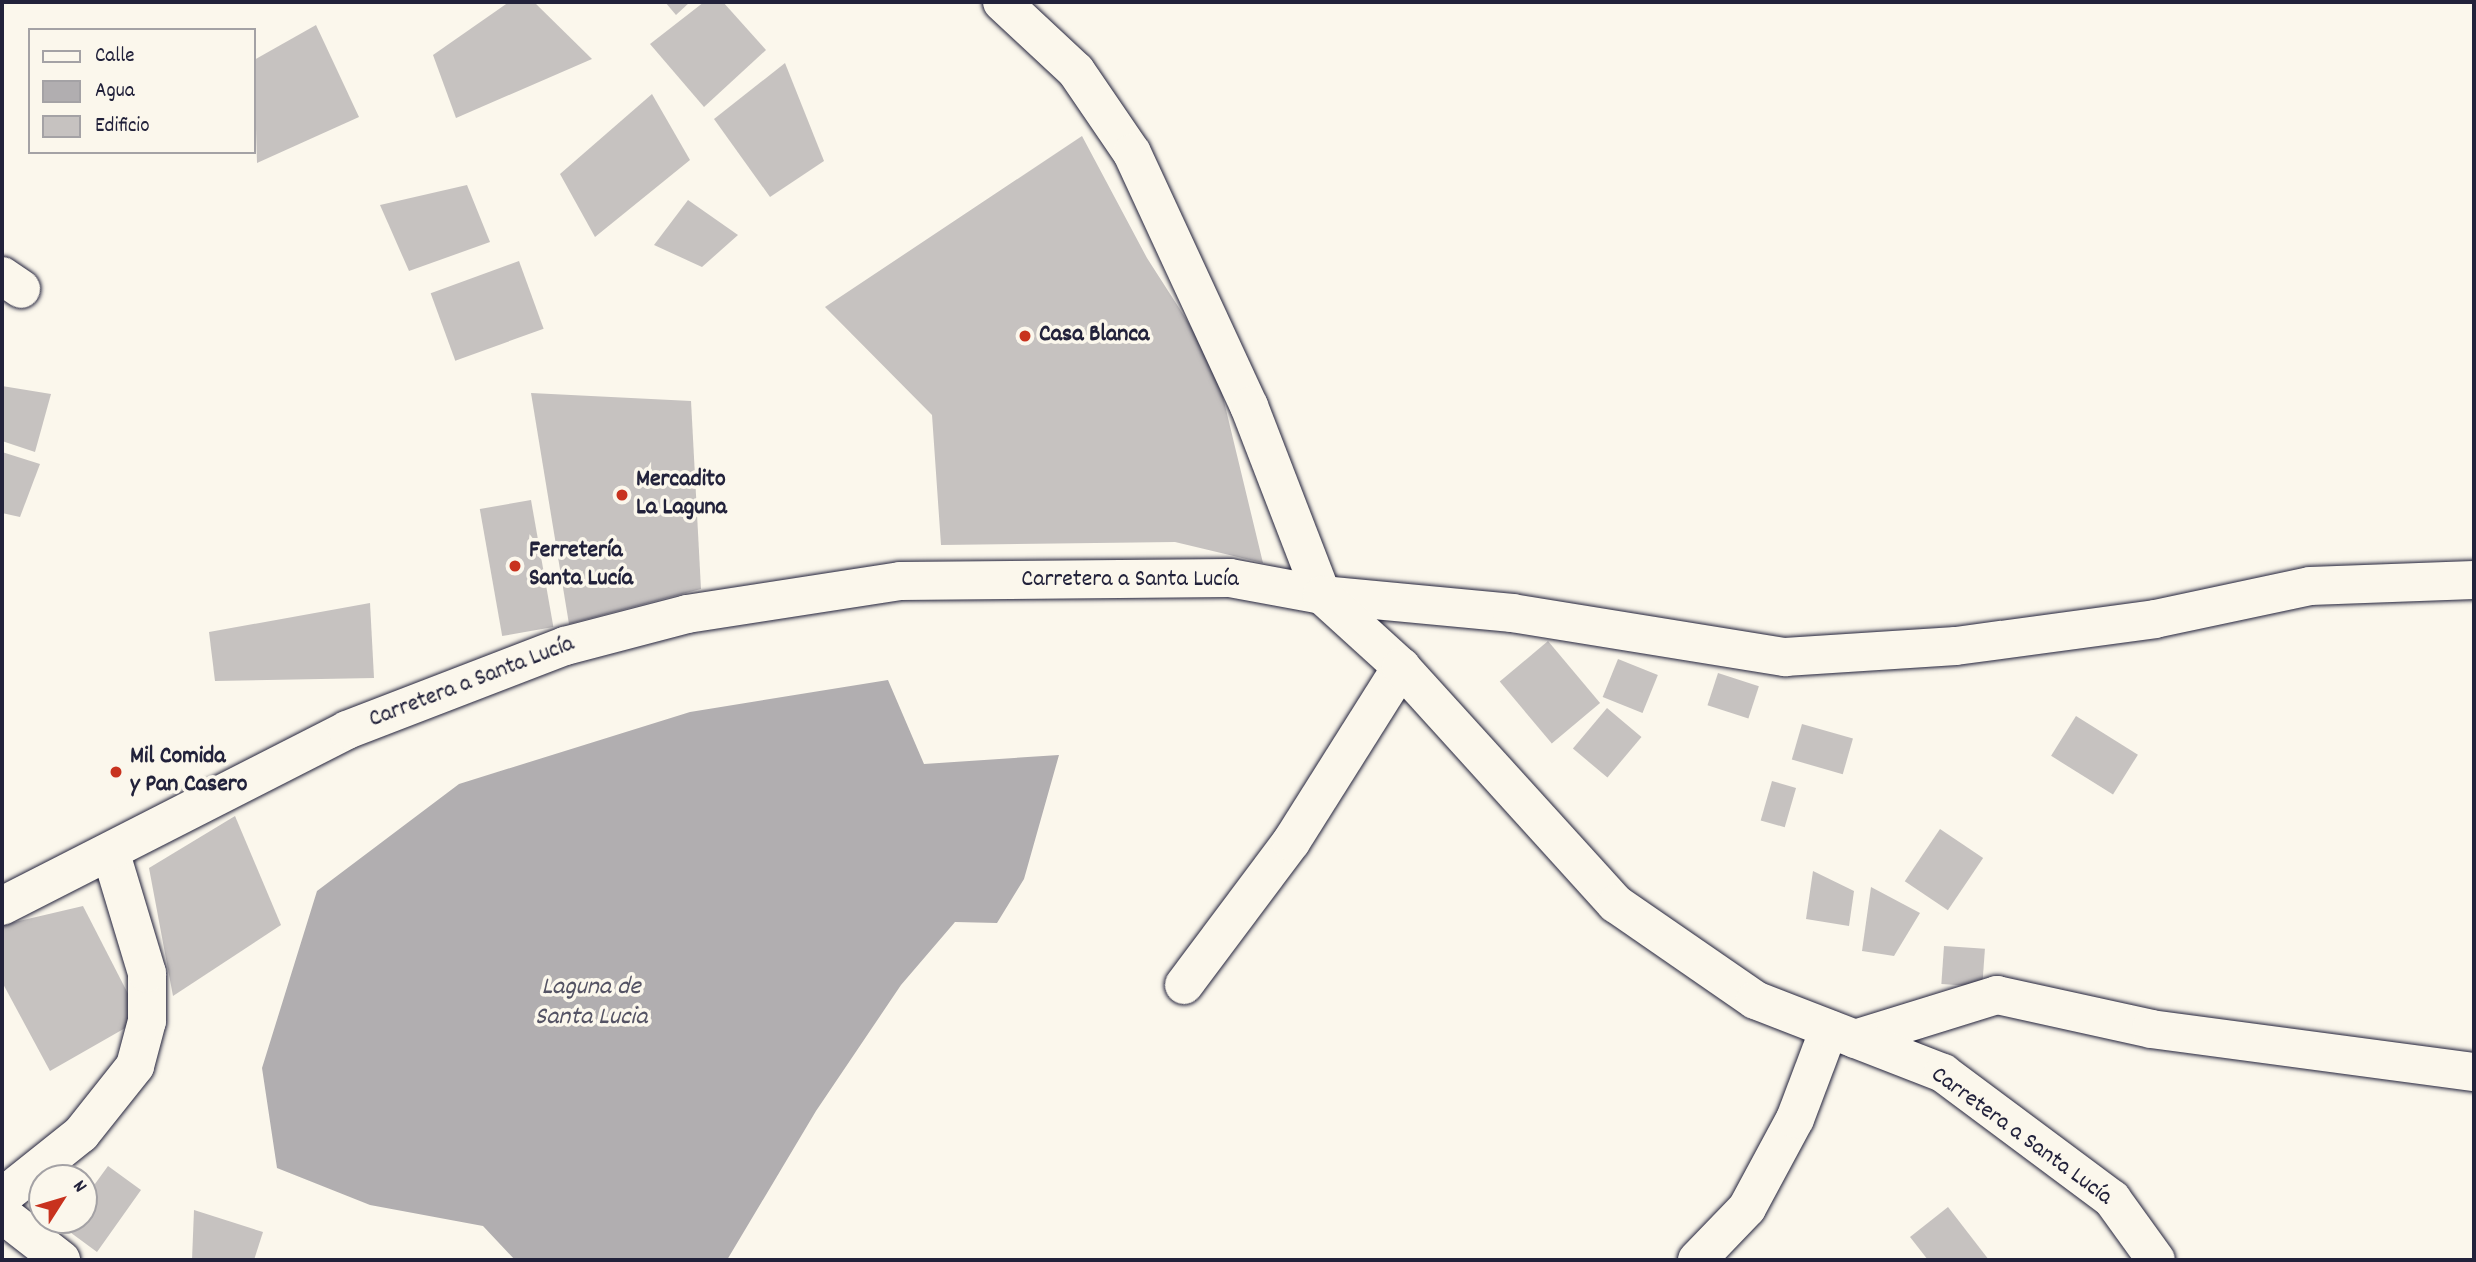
<!DOCTYPE html>
<meta charset="utf-8">
<style>
body{margin:0}
#map{position:relative;width:2476px;height:1262px;overflow:hidden;background:#fbf7ec;font-family:Dekko,sans-serif}
div>[style]{position:absolute}
.water>*{inset:0;background:#b1aeb0}
.building>*{inset:0;background:#c6c2c0;transform-origin:0 0}
.roads{filter:drop-shadow(0 0 2px #22223b) drop-shadow(0 0 2px #22223b)}
.minor>*{height:38px;margin:-19px;padding:0 19px;transform-origin:19px;border-radius:19px;background:#fbf7ec}
.secondary>*{height:38px;margin:-19px;padding:0 19px;transform-origin:19px;border-radius:19px;background:#fbf7ec}
.dots>*{width:19px;height:19px;translate:-50% -50%;box-sizing:border-box;border:4px solid #fbf7ec;border-radius:50%}
span{translate:-50% -50%;white-space:nowrap;text-align:center;line-height:1.15;-webkit-text-stroke:7px #fbf7ec;paint-order:stroke}
.poi-label{font-size:24px;color:#22223b;font-weight:700}
.left{translate:0 -50%;text-align:left}
.street-label{font-size:24px;color:#22223b}
.water-label{font-size:26px;color:#545364;font-style:italic}
.frame{position:absolute;inset:0;border:4px solid #22223b;pointer-events:none}
.legend{position:absolute;left:28px;top:28px;width:228px;height:126px;box-sizing:border-box;background:#fbf7ec;border:2px solid #a4a2a5;margin:0;padding:9px 12px;list-style:none;font-size:21px;color:#22223b}
.legend li{display:flex;align-items:center;gap:14px;height:35px}
.legend b{width:35px;border:2px solid #a4a2a5}
.north{position:absolute;left:28px;top:1164px;width:70px;height:70px;box-sizing:border-box;background:#fbf7ec;border:2px solid #a4a2a5;border-radius:50%;rotate:53deg;font-size:19px;font-weight:700;line-height:28px;text-align:center;color:#22223b}
.north::after{content:'';display:block;margin:auto;width:24px;height:32px;background:#c8321e;clip-path:polygon(50% 0,100% 100%,50% 72%,0 100%)}
</style>
<div id="map">
<div class="water">
<i style="clip-path:polygon(888px 680px,924px 764px,1059px 755px,1024px 879px,997px 923px,955px 922px,901px 985px,816px 1111px,727px 1260px,515px 1260px,483px 1226px,370px 1205px,277px 1168px,262px 1068px,317px 891px,459px 784px,690px 712px)"></i>
</div>
<div class="building">
<i style="clip-path:polygon(509px 2px,534px 2px,592px 59px,456px 118px,433px 55px)"></i>
<i style="clip-path:polygon(665px 2px,690px 2px,676px 15px)"></i>
<i style="clip-path:polygon(704px 2px,723px 2px,766px 50px,704px 107px,650px 44px)"></i>
<i style="clip-path:polygon(316px 25px,359px 117px,257px 163px,254px 60px)"></i>
<i style="clip-path:polygon(785px 63px,824px 161px,770px 197px,714px 119px)"></i>
<i style="clip-path:polygon(652px 94px,690px 160px,595px 237px,560px 174px)"></i>
<i style="clip-path:polygon(1082px 136px,1147px 258px,1215px 364px,1263px 563px,1175px 542px,941px 545px,932px 415px,825px 307px)"></i>
<i style="clip-path:polygon(467px 185px,490px 242px,409px 271px,380px 205px)"></i>
<i style="clip-path:polygon(688px 200px,738px 235px,702px 267px,654px 245px)"></i>
<i style="left:519px;top:261px;width:72px;height:94px;rotate:70deg"></i>
<i style="clip-path:polygon(2px 386px,51px 394px,35px 452px,2px 441px)"></i>
<i style="clip-path:polygon(531px 393px,691px 401px,701px 589px,569px 624px)"></i>
<i style="clip-path:polygon(2px 452px,40px 464px,20px 517px,2px 513px)"></i>
<i style="left:531px;top:500px;width:129px;height:52px;rotate:80deg"></i>
<i style="clip-path:polygon(370px 603px,374px 678px,215px 681px,209px 632px)"></i>
<i style="left:1548px;top:641px;width:81px;height:63px;rotate:50deg"></i>
<i style="left:1618px;top:659px;width:43px;height:41px;rotate:22deg"></i>
<i style="left:1718px;top:673px;width:43px;height:34px;rotate:18deg"></i>
<i style="left:1607px;top:708px;width:45px;height:53px;rotate:40deg"></i>
<i style="left:2076px;top:716px;width:73px;height:47px;rotate:32deg"></i>
<i style="left:1802px;top:724px;width:53px;height:37px;rotate:16deg"></i>
<i style="left:1772px;top:781px;width:25px;height:41px;rotate:16deg"></i>
<i style="clip-path:polygon(235px 816px,281px 925px,173px 996px,149px 868px)"></i>
<i style="left:1940px;top:829px;width:52px;height:63px;rotate:34deg"></i>
<i style="clip-path:polygon(1813px 871px,1854px 891px,1849px 926px,1806px 919px)"></i>
<i style="clip-path:polygon(1871px 887px,1920px 913px,1894px 956px,1862px 951px)"></i>
<i style="clip-path:polygon(83px 906px,141px 1019px,50px 1071px,2px 982px,2px 925px)"></i>
<i style="left:1944px;top:946px;width:41px;height:38px;rotate:4deg"></i>
<i style="clip-path:polygon(108px 1166px,141px 1190px,97px 1252px,63px 1227px,69px 1220px,84px 1220px,84px 1199px)"></i>
<i style="clip-path:polygon(1948px 1207px,1989px 1260px,1928px 1260px,1910px 1237px)"></i>
<i style="clip-path:polygon(194px 1210px,263px 1232px,254px 1260px,192px 1260px)"></i>
</div>
<div class="roads">
<div class="minor">
<i style="left:1002px;top:2px;width:101px;rotate:43deg"></i>
<i style="left:1076px;top:71px;width:99px;rotate:55.7deg"></i>
<i style="left:1132px;top:153px;width:279px;rotate:65.2deg"></i>
<i style="left:1249px;top:406px;width:203px;rotate:68.9deg"></i>
<i style="left:1322px;top:595px;width:191px;rotate:5.4deg"></i>
<i style="left:1512px;top:613px;width:277px;rotate:9.2deg"></i>
<i style="left:1785px;top:657px;width:171px;rotate:-3.7deg"></i>
<i style="left:1956px;top:646px;width:201px;rotate:-7.7deg"></i>
<i style="left:2155px;top:619px;width:158px;rotate:-12deg"></i>
<i style="left:2310px;top:586px;width:164px;rotate:-2.1deg"></i>
<i style="left:2px;top:276px;width:23px;rotate:34deg"></i>
<i style="left:1184px;top:985px;width:179px;rotate:-53.2deg"></i>
<i style="left:1291px;top:842px;width:207px;rotate:-57.8deg"></i>
<i style="left:1855px;top:1039px;width:149px;rotate:-17.2deg"></i>
<i style="left:1997px;top:995px;width:158px;rotate:12.4deg"></i>
<i style="left:2151px;top:1029px;width:326px;rotate:7.6deg"></i>
<i style="left:2px;top:1197px;width:101px;rotate:-38.6deg"></i>
<i style="left:81px;top:1134px;width:87px;rotate:-51.5deg"></i>
<i style="left:135px;top:1066px;width:47px;rotate:-75.1deg"></i>
<i style="left:147px;top:1021px;width:48px;rotate:-90deg"></i>
<i style="left:147px;top:973px;width:124px;rotate:-106.8deg"></i>
<i style="left:2px;top:1214px;width:75px;rotate:37.9deg"></i>
<i style="left:1697px;top:1260px;width:72px;rotate:-46.1deg"></i>
<i style="left:1747px;top:1208px;width:101px;rotate:-61.7deg"></i>
<i style="left:1795px;top:1119px;width:96px;rotate:-69.3deg"></i>
</div>
<div class="secondary">
<i style="left:2px;top:906px;width:387px;rotate:-27deg"></i>
<i style="left:347px;top:730px;width:234px;rotate:-21.1deg"></i>
<i style="left:565px;top:646px;width:126px;rotate:-14.7deg"></i>
<i style="left:687px;top:614px;width:216px;rotate:-8.8deg"></i>
<i style="left:900px;top:581px;width:330px;rotate:-0.5deg"></i>
<i style="left:1230px;top:578px;width:94px;rotate:10.5deg"></i>
<i style="left:1322px;top:595px;width:107px;rotate:42.3deg"></i>
<i style="left:1401px;top:667px;width:320px;rotate:47.8deg"></i>
<i style="left:1616px;top:904px;width:169px;rotate:34.6deg"></i>
<i style="left:1755px;top:1000px;width:202px;rotate:21.2deg"></i>
<i style="left:1943px;top:1073px;width:211px;rotate:36.7deg"></i>
<i style="left:2112px;top:1199px;width:75px;rotate:54.2deg"></i>
</div>
</div>
<div class="dots">
<i style="left:1025px;top:336px;background:#c8321e"></i>
<i style="left:622px;top:495px;background:#c8321e"></i>
<i style="left:515px;top:566px;background:#c8321e"></i>
<i style="left:116px;top:772px;background:#c8321e"></i>
</div>
<div class="poi-label">
<span class="left" style="left:1039px;top:336px">Casa Blanca</span>
<span class="left" style="left:636px;top:495px">Mercadito<br>La Laguna</span>
<span class="left" style="left:529px;top:566px">Ferretería<br>Santa Lucía</span>
<span class="left" style="left:130px;top:772px">Mil Comida<br>y Pan Casero</span>
</div>
<div class="street-label">
<span style="left:1130px;top:581px">Carretera a Santa Lucía</span>
<span style="left:472px;top:683px;rotate:-21deg">Carretera a Santa Lucía</span>
<span style="left:2021px;top:1137px;rotate:36deg">Carretera a Santa Lucía</span>
</div>
<div class="water-label">
<span style="left:591px;top:1003px">Laguna de<br>Santa Lucia</span>
</div>
<div class="frame"></div>
<ul class="legend">
<li><b style="height:9px;background:#fbf7ec"></b>Calle</li>
<li><b style="height:19px;background:#b1aeb0"></b>Agua</li>
<li><b style="height:19px;background:#c6c2c0"></b>Edificio</li>
</ul>
<div class="north">N</div>
</div>
